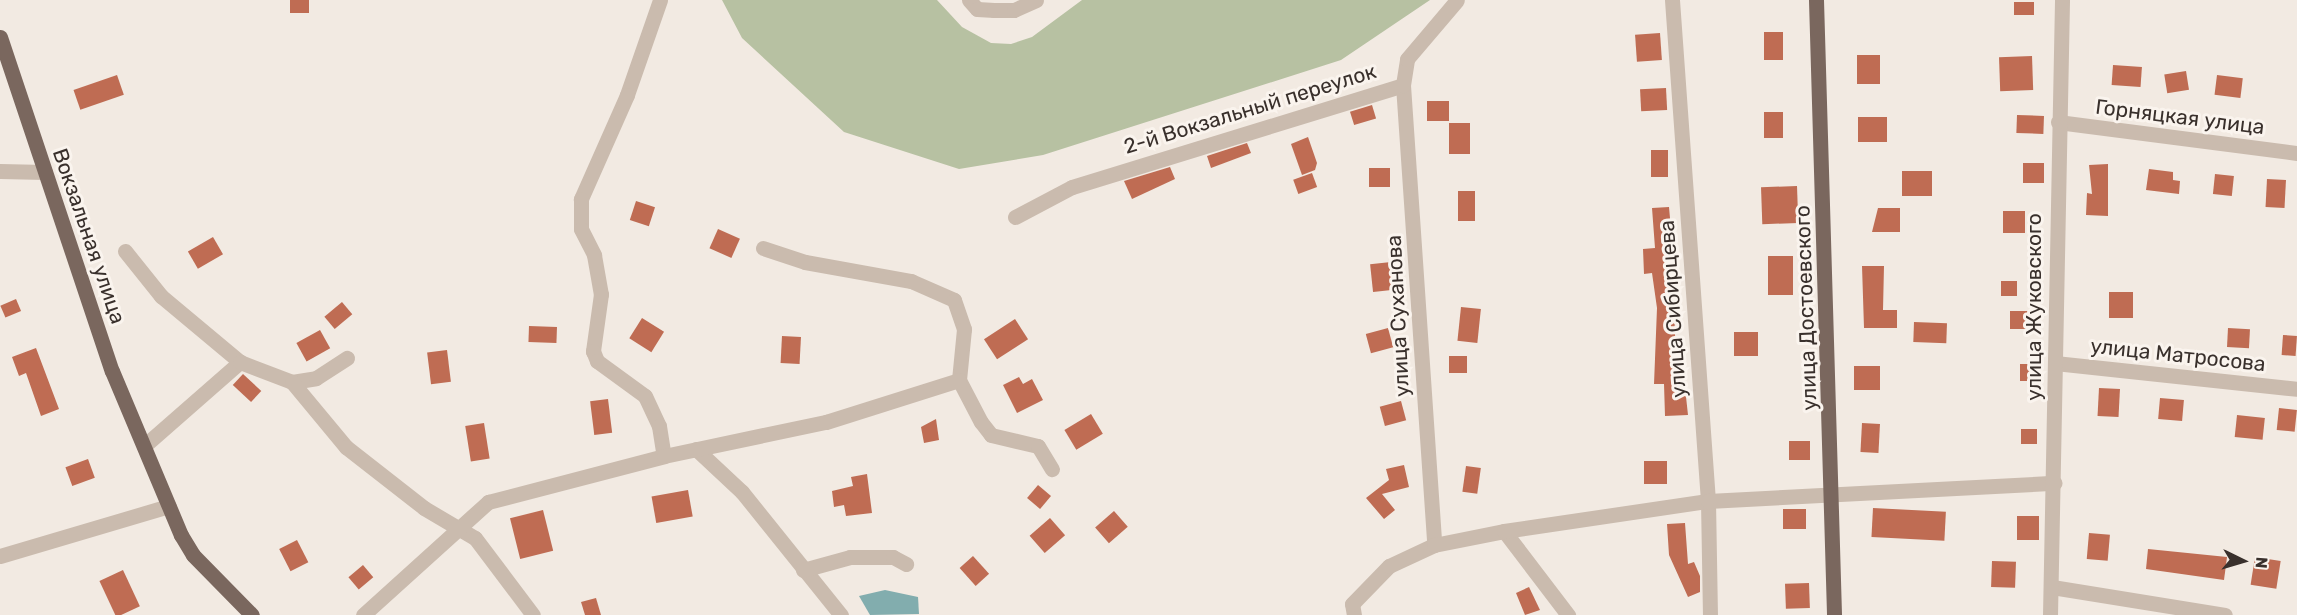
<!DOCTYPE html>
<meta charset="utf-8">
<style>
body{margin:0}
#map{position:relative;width:2297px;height:615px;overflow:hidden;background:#f2eae2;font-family:Rubik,sans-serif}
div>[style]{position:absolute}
.green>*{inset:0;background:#b7c1a2}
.water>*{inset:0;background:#82adae}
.building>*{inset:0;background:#bf6c53;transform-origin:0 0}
.minor>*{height:15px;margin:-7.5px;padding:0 7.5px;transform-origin:7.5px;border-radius:7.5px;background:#cabbae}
.major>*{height:15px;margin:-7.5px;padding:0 7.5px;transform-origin:7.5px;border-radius:7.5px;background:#7a675e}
span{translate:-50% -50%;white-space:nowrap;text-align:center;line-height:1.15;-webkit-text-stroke:6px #faf4ee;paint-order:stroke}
.street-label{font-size:21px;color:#39302c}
.north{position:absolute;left:2213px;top:531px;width:60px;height:60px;-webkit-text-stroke:4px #faf4ee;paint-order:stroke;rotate:95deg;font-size:16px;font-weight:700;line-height:24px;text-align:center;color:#39302c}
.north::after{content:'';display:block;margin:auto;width:21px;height:27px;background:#39302c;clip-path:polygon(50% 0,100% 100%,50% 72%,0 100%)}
</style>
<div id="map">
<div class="green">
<i style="clip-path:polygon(722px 0,937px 0,962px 27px,991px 43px,1011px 44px,1032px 37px,1082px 0,1430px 0,1341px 60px,1043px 155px,959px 169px,844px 132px,742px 38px)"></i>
</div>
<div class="water">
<i style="clip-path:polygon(885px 590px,918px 597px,919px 614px,870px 615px,859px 596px)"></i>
</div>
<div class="building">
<i style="left:290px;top:0;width:19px;height:13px"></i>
<i style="left:2014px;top:2px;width:20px;height:13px"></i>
<i style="left:1764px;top:32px;width:19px;height:28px"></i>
<i style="left:1660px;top:33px;width:27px;height:25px;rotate:86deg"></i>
<i style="left:1857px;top:55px;width:23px;height:29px"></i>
<i style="left:2032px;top:56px;width:34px;height:33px;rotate:88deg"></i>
<i style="left:2113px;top:65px;width:29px;height:20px;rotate:4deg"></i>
<i style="left:2186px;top:71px;width:19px;height:22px;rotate:81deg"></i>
<i style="left:117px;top:75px;width:21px;height:46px;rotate:71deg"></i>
<i style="left:2217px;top:75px;width:26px;height:20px;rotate:7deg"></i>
<i style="left:1666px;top:88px;width:22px;height:26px;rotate:87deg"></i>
<i style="left:1427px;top:101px;width:22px;height:20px"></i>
<i style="left:1372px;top:105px;width:14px;height:23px;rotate:73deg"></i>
<i style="left:1764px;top:112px;width:19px;height:26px"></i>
<i style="left:2017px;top:115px;width:27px;height:18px;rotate:2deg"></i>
<i style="left:1858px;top:117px;width:29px;height:25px"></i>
<i style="left:1449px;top:123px;width:21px;height:31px"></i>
<i style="clip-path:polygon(1308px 137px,1317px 163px,1315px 170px,1302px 175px,1291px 144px)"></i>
<i style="clip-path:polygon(1247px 143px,1251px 153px,1211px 168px,1207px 156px)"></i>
<i style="left:1651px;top:150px;width:17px;height:27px"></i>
<i style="left:2023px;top:163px;width:21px;height:20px"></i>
<i style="clip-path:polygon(2108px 164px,2108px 216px,2086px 215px,2087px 193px,2092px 194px,2089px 165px)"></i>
<i style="clip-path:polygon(1170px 167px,1175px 179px,1132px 199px,1124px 181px)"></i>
<i style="left:1369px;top:168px;width:21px;height:19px"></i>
<i style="clip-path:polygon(2149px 169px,2173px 172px,2173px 180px,2180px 181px,2179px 194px,2146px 190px)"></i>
<i style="left:1902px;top:171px;width:30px;height:25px"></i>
<i style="left:1312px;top:173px;width:15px;height:20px;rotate:70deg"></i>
<i style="left:2215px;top:174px;width:19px;height:20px;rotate:6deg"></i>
<i style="left:2267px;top:179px;width:19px;height:28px;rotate:3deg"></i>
<i style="left:1797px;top:186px;width:37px;height:36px;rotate:88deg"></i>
<i style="left:1458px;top:191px;width:17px;height:30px"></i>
<i style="left:636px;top:201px;width:20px;height:20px;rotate:18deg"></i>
<i style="clip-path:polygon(1669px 207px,1678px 307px,1674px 308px,1676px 360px,1682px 360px,1688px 415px,1665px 416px,1664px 384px,1654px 384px,1657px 308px,1652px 273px,1644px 274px,1643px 249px,1655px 248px,1652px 208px)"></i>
<i style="clip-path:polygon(1878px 208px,1900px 208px,1900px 232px,1872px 232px)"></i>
<i style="left:2003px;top:211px;width:22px;height:22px"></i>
<i style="left:718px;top:229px;width:24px;height:21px;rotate:24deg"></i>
<i style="left:213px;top:237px;width:20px;height:29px;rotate:60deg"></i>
<i style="left:1768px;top:256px;width:25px;height:39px"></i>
<i style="left:1391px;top:262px;width:28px;height:21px;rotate:84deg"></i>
<i style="clip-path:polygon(1862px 266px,1884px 266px,1883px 310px,1897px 310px,1897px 328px,1864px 328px)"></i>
<i style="left:2001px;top:281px;width:16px;height:15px"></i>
<i style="left:2109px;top:292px;width:24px;height:26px"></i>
<i style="left:16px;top:299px;width:13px;height:17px;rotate:67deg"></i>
<i style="left:342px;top:302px;width:16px;height:23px;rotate:50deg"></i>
<i style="left:1461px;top:307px;width:20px;height:34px;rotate:6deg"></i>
<i style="left:2033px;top:311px;width:18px;height:23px;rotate:90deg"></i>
<i style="left:642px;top:318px;width:26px;height:24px;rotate:32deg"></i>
<i style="left:1015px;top:319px;width:24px;height:37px;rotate:57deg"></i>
<i style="left:1914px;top:322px;width:33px;height:20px;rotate:2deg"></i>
<i style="left:529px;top:326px;width:28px;height:16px;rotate:2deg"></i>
<i style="left:1388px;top:328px;width:20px;height:23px;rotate:75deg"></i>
<i style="left:2228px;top:328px;width:22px;height:19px;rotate:3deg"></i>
<i style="left:320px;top:330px;width:21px;height:27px;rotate:61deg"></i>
<i style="left:1734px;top:332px;width:24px;height:24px"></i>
<i style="left:2283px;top:335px;width:14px;height:20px;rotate:4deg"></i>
<i style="left:782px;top:336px;width:19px;height:27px;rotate:3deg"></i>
<i style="clip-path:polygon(36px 348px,59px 409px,41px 416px,26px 373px,19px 376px,12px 357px)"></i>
<i style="left:447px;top:350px;width:32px;height:20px;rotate:83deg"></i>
<i style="left:1449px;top:356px;width:18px;height:17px"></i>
<i style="left:2020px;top:364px;width:20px;height:17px"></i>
<i style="left:1854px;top:366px;width:26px;height:24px"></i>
<i style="left:243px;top:374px;width:25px;height:15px;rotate:43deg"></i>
<i style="clip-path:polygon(1019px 377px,1023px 384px,1032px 379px,1043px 400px,1017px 413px,1003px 385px)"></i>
<i style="left:2099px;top:388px;width:21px;height:28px;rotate:3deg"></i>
<i style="left:2160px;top:398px;width:24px;height:21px;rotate:5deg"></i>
<i style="left:608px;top:399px;width:34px;height:18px;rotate:83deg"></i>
<i style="left:1401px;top:401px;width:20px;height:22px;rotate:75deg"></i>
<i style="left:2279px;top:408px;width:18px;height:22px;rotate:6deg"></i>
<i style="left:1091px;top:414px;width:23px;height:31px;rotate:59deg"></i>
<i style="left:2237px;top:415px;width:28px;height:22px;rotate:6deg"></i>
<i style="clip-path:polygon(936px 419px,939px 440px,924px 443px,921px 427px)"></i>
<i style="left:484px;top:423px;width:36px;height:19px;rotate:81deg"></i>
<i style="left:1862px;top:423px;width:18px;height:29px;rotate:3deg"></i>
<i style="left:2021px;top:429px;width:16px;height:15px"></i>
<i style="left:1789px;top:441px;width:21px;height:19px"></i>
<i style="left:88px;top:459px;width:20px;height:24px;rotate:70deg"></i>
<i style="left:1644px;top:461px;width:23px;height:23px"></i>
<i style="clip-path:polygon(1404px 465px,1409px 487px,1382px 494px,1395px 510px,1384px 519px,1366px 498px,1389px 480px,1386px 469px)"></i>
<i style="left:1466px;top:466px;width:15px;height:26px;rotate:8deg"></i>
<i style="clip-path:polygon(867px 474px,872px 513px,846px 516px,844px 505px,834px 507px,832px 491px,853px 486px,851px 477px)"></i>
<i style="left:1038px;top:485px;width:17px;height:17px;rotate:40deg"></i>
<i style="left:688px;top:490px;width:27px;height:37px;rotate:80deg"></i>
<i style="left:1873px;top:508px;width:73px;height:29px;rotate:3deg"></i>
<i style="left:1783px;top:509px;width:23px;height:20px"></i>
<i style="left:543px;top:510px;width:42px;height:34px;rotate:76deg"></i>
<i style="left:1114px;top:511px;width:21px;height:25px;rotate:49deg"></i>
<i style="left:2017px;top:516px;width:22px;height:24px"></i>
<i style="left:1050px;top:518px;width:23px;height:27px;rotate:49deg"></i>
<i style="clip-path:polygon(1685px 523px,1688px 564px,1694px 562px,1700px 576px,1700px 592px,1688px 597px,1669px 555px,1667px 524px)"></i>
<i style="left:2089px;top:533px;width:21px;height:26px;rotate:5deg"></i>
<i style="left:297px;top:540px;width:25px;height:20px;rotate:63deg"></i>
<i style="clip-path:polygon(2148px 549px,2227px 557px,2224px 580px,2146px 569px)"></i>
<i style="left:973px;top:556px;width:24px;height:18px;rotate:48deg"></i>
<i style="left:2255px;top:557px;width:26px;height:28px;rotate:9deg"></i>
<i style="left:1992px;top:561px;width:24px;height:26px;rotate:2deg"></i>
<i style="left:363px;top:565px;width:16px;height:19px;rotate:50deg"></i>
<i style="left:123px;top:570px;width:40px;height:26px;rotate:65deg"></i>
<i style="left:1809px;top:583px;width:25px;height:24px;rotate:88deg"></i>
<i style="clip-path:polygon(1529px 587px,1540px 610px,1525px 615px,1516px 593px)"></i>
<i style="clip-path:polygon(596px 598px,601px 615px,585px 615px,581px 602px)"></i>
</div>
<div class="minor">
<i style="left:660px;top:0;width:101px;rotate:109.2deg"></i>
<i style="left:627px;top:95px;width:114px;rotate:113.9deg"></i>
<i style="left:581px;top:199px;width:30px;rotate:90deg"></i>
<i style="left:581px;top:229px;width:29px;rotate:63deg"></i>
<i style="left:594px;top:255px;width:40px;rotate:80deg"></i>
<i style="left:601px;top:294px;width:58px;rotate:98deg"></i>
<i style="left:593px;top:351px;width:11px;rotate:68deg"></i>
<i style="left:597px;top:361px;width:59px;rotate:36.1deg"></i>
<i style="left:645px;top:396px;width:33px;rotate:65deg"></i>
<i style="left:659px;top:426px;width:30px;rotate:81deg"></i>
<i style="left:969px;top:0;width:12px;rotate:48deg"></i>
<i style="left:977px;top:9px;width:17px;rotate:3deg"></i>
<i style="left:994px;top:10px;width:20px"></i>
<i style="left:1014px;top:10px;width:24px;rotate:-24deg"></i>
<i style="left:1672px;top:0;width:502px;rotate:85.89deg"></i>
<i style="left:1708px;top:501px;width:114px;rotate:89deg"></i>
<i style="left:1403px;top:85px;width:461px;rotate:86.1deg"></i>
<i style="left:2058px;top:122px;width:241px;rotate:7.4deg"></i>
<i style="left:0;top:171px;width:45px;rotate:1.3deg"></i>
<i style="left:1015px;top:217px;width:64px;rotate:-27.8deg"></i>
<i style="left:1072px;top:187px;width:346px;rotate:-17.1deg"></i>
<i style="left:1403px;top:85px;width:26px;rotate:-81deg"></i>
<i style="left:1407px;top:59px;width:77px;rotate:-49.7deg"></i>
<i style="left:763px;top:248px;width:44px;rotate:18.4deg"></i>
<i style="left:805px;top:262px;width:108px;rotate:10.2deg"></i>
<i style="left:911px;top:281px;width:47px;rotate:23.8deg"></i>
<i style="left:954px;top:300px;width:31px;rotate:71deg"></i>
<i style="left:964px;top:329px;width:51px;rotate:95.6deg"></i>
<i style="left:959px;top:380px;width:47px;rotate:62.4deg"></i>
<i style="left:981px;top:422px;width:16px;rotate:52deg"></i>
<i style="left:991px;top:435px;width:48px;rotate:13.2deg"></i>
<i style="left:1038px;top:446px;width:27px;rotate:59deg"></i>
<i style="left:125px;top:251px;width:58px;rotate:51.3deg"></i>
<i style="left:161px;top:296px;width:103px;rotate:39.9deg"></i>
<i style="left:2055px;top:363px;width:243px;rotate:6.1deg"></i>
<i style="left:292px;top:382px;width:24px;rotate:-9deg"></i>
<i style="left:316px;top:378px;width:37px;rotate:-33deg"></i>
<i style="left:144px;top:446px;width:128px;rotate:-41.2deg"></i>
<i style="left:240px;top:362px;width:56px;rotate:21deg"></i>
<i style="left:292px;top:382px;width:85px;rotate:50.3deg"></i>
<i style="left:346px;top:447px;width:99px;rotate:38deg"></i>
<i style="left:424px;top:508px;width:59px;rotate:30.5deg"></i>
<i style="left:475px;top:538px;width:96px;rotate:53deg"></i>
<i style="left:696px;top:449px;width:63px;rotate:43.1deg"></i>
<i style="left:742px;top:492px;width:158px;rotate:51.2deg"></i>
<i style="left:1504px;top:531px;width:106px;rotate:52.7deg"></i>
<i style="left:0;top:556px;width:176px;rotate:-16.5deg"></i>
<i style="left:803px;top:570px;width:49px;rotate:-15.5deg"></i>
<i style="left:850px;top:557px;width:43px"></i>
<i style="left:893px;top:557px;width:15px;rotate:28deg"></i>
<i style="left:2052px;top:587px;width:175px;rotate:9.2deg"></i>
<i style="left:363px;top:615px;width:169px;rotate:-42.1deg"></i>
<i style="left:488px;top:502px;width:182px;rotate:-14.6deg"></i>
<i style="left:664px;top:456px;width:166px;rotate:-11.9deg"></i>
<i style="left:826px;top:422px;width:139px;rotate:-17.5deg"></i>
<i style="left:1354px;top:615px;width:11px;rotate:-100deg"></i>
<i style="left:1352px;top:604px;width:53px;rotate:-45.8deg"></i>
<i style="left:1389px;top:566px;width:50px;rotate:-25deg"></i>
<i style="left:1434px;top:545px;width:71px;rotate:-11.3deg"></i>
<i style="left:1504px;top:531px;width:206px;rotate:-8.4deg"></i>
<i style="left:1708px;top:501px;width:347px;rotate:-3deg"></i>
<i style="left:2050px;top:615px;width:615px;rotate:-88.88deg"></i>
</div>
<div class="major">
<i style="left:1816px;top:0;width:615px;rotate:88.32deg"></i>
<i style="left:0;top:37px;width:352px;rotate:71.5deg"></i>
<i style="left:112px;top:371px;width:178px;rotate:67.2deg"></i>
<i style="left:181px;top:535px;width:23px;rotate:59deg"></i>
<i style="left:193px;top:555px;width:84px;rotate:45.5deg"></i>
</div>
<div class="street-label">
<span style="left:1250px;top:109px;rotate:-17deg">2-й Вокзальный переулок</span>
<span style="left:2180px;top:117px;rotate:7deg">Горняцкая улица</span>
<span style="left:89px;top:236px;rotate:71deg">Вокзальная улица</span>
<span style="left:2034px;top:307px;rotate:-90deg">улица Жуковского</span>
<span style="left:1806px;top:308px;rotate:-92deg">улица Достоевского</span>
<span style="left:1673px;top:309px;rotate:-94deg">улица Сибирцева</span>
<span style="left:1398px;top:316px;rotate:-93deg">улица Суханова</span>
<span style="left:2178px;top:355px;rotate:6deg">улица Матросова</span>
</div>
<div class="north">N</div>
</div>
